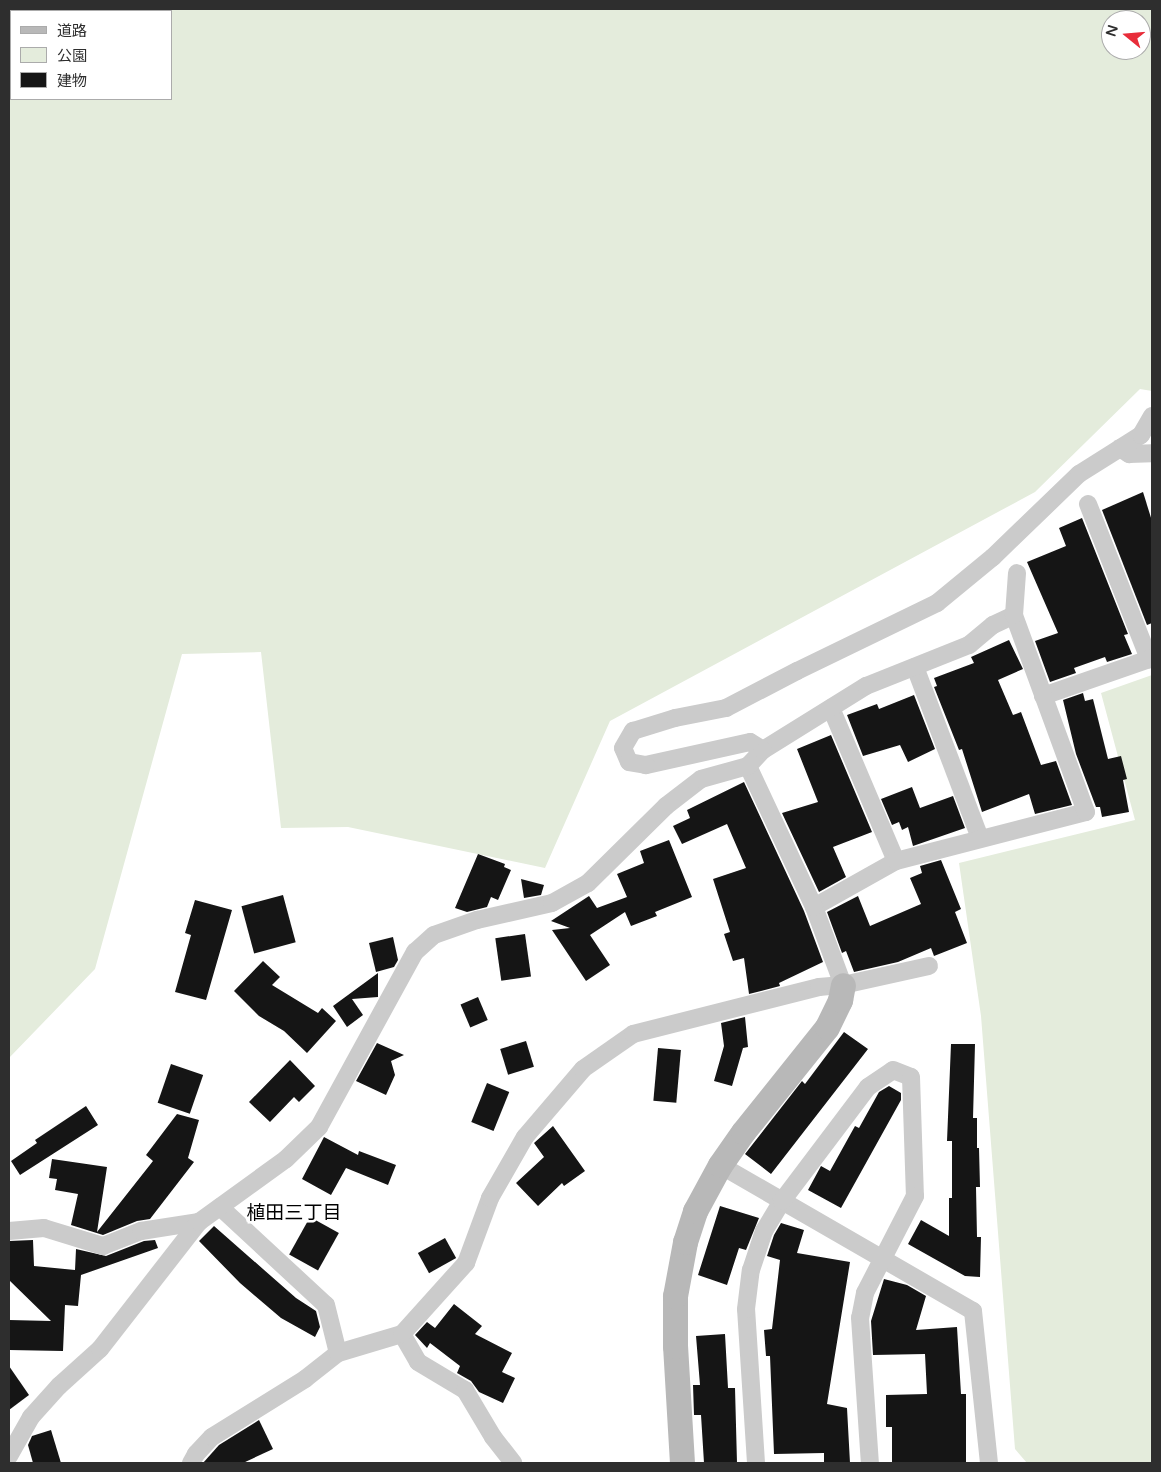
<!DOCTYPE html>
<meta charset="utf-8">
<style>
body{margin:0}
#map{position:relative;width:1161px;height:1472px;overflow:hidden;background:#fff;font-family:"Varela Round","Noto Sans JP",sans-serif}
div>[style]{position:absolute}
.green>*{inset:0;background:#e4ecdc}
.building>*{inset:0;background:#151515;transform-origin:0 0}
.street>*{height:18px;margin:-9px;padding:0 9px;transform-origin:9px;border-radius:9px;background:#cbcbcb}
.secondary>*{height:25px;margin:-12.5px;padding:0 12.5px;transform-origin:12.5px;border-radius:12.5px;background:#b8b8b8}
span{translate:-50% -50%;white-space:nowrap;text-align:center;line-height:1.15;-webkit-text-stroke:5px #fff;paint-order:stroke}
.neighbourhood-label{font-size:19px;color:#000}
.frame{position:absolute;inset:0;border:10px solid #2e2e2e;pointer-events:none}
.legend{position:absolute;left:10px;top:10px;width:162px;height:90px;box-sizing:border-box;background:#fff;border:1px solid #ababab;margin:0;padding:6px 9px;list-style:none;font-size:15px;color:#2e2e2e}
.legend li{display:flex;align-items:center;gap:10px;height:25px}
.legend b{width:25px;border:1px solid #ababab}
.north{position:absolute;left:1101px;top:10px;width:50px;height:50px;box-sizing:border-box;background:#fff;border:1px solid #ababab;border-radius:50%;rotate:287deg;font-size:14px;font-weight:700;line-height:20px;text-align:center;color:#2e2e2e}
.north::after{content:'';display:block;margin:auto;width:18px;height:22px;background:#e82d3a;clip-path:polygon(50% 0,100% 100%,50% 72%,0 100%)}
</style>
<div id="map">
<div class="green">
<i style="clip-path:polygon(evenodd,9px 9px,1152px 9px,1152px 391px,1140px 389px,1035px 492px,610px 721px,545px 868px,348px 827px,281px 828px,261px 652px,182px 654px,95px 969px,9px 1058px,9px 9px,11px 11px,171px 11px,171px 99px,11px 99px,11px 11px,9px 9px,1111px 20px,1141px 20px,1141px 50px,1111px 50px,1111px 20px)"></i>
<i style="clip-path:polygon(1152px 675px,1152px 1463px,1027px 1463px,1015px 1449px,981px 1016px,959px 863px,1135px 820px,1101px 693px)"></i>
</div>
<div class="building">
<i style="clip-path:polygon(1143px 492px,1152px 521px,1152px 623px,1147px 625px,1102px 510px)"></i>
<i style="clip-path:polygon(1082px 518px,1128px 634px,1124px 635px,1132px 654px,1107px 662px,1105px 657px,1074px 668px,1076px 673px,1050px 682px,1035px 641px,1058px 633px,1027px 562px,1066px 546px,1059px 528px)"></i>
<i style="clip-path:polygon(1009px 640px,1023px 669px,998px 680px,1013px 715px,1021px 712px,1041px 765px,1056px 761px,1072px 805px,1035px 814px,1029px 794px,982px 812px,962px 749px,959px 750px,934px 687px,937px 686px,934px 678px,974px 663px,971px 657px)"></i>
<i style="clip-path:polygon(1083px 693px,1085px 701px,1093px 699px,1108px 759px,1121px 756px,1127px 779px,1123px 780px,1129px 812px,1102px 817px,1100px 807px,1096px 807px,1076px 754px,1063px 700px)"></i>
<i style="clip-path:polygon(914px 695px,935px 749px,908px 762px,900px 745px,863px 756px,847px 715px,877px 704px,879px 709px)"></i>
<i style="clip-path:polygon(831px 735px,872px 832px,833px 847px,846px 877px,819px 892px,782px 813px,818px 802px,797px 749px)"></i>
<i style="clip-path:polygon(744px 782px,804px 911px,823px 962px,779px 983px,780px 986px,749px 994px,744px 958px,733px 961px,724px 934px,730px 932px,713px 879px,746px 868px,727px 824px,682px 844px,673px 826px,690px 818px,687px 810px)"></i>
<i style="clip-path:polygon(912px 787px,920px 808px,953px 796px,965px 828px,913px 846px,908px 827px,902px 830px,899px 822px,892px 825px,881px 799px)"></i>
<i style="clip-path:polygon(669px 840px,692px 897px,655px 912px,657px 916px,631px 926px,625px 912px,590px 935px,610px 965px,586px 981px,552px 930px,570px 928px,551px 921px,589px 896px,597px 908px,627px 897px,617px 874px,644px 863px,640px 851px)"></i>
<i style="clip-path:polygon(478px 854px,505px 864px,504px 867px,511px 870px,498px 900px,491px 897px,487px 907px,467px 912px,455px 908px)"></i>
<i style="clip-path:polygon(941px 860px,961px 909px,955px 912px,967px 943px,934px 956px,931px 948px,898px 962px,854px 972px,846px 951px,842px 953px,827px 912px,858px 896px,870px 926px,921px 904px,910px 878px,922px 873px,920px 866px)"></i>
<i style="clip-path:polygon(521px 879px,544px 885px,541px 895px,524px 898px)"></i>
<i style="left:283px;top:895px;width:49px;height:43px;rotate:75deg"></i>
<i style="clip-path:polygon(195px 900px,232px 910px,206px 1000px,175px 992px,191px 935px,185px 933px)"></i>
<i style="left:525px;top:934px;width:43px;height:30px;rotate:82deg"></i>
<i style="clip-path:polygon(393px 937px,398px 960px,394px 967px,376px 972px,369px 943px)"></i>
<i style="clip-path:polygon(263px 961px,280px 977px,272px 985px,318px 1013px,322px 1008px,336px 1021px,307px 1053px,284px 1031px,259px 1016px,234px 991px)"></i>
<i style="clip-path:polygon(378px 973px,378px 997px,352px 999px,363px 1015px,347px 1027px,333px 1006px)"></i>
<i style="left:478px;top:997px;width:25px;height:19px;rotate:67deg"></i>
<i style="clip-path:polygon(745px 1017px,748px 1047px,743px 1048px,732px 1086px,714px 1081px,724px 1046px,721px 1023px)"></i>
<i style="clip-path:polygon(844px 1032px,868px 1049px,771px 1174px,745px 1154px,802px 1081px,805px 1084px)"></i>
<i style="left:526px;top:1041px;width:27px;height:27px;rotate:73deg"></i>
<i style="clip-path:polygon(377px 1043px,404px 1055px,391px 1061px,395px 1075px,386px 1095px,356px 1081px)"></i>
<i style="clip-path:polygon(951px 1044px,975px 1044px,973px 1118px,977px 1118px,977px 1148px,979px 1148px,980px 1187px,976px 1187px,977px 1237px,981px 1237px,980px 1277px,965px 1276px,908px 1244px,921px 1220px,949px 1236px,949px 1198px,952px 1198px,952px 1141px,947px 1141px)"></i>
<i style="left:658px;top:1048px;width:23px;height:53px;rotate:5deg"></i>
<i style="clip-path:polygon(290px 1060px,315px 1086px,299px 1102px,294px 1097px,270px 1122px,249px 1102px)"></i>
<i style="left:171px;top:1064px;width:34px;height:41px;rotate:19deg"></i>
<i style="left:487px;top:1083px;width:24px;height:42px;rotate:22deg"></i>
<i style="clip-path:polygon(889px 1086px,901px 1093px,901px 1100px,841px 1208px,808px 1190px,821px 1166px,830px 1171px,855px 1126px,859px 1128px,879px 1092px)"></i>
<i style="clip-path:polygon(86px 1106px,98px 1125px,20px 1175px,11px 1161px,37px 1143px,35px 1140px)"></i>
<i style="clip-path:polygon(177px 1114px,199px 1120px,188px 1158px,194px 1162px,150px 1219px,137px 1221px,103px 1235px,71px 1225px,78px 1194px,55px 1190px,57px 1179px,49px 1178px,52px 1159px,107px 1167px,97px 1232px,153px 1161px,146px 1155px)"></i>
<i style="clip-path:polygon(553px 1126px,585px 1171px,564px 1186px,562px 1183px,538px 1206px,516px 1183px,544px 1157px,534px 1143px)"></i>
<i style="clip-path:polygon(324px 1137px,358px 1155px,359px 1151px,396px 1165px,388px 1185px,346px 1168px,331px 1195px,302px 1179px)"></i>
<i style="clip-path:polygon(720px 1206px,759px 1218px,746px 1250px,739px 1248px,727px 1285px,698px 1275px)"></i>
<i style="left:310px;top:1217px;width:33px;height:43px;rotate:29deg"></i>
<i style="clip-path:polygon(781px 1223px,804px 1230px,797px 1253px,850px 1262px,827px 1404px,847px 1408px,850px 1463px,824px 1463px,824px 1453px,774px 1454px,770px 1356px,766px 1356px,764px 1330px,772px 1329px,780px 1260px,767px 1256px,774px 1235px)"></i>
<i style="clip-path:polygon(214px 1226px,296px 1298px,316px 1311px,320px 1327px,315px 1337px,281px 1318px,240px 1283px,199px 1241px)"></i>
<i style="left:445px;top:1238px;width:23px;height:31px;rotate:61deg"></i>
<i style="clip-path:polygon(33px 1240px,34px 1266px,75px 1270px,76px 1249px,106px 1256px,144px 1241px,155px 1240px,158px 1248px,81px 1275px,78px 1306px,65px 1305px,63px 1351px,9px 1350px,9px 1320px,51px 1321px,9px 1280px,9px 1241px)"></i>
<i style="clip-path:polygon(884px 1279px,907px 1285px,926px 1296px,916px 1330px,957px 1327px,961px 1394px,966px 1394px,966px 1463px,892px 1463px,892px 1427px,886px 1427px,886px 1395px,927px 1394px,925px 1354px,873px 1355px,871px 1321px)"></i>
<i style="clip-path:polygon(454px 1304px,482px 1326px,475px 1334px,512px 1353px,502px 1372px,515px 1378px,503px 1403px,479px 1392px,471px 1381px,457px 1373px,460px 1366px,430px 1343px,427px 1348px,415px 1335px,427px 1322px,435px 1328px)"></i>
<i style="clip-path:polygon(725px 1334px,728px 1388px,735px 1388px,737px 1463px,704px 1463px,701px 1415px,694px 1415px,693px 1385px,700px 1385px,696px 1336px)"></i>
<i style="clip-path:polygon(9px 1366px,29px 1395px,9px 1410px)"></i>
<i style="clip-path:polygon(259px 1420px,273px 1449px,243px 1463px,203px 1463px,219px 1445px)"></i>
<i style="clip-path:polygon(51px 1430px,61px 1463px,33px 1463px,28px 1445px,32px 1436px)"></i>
</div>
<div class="street">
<i style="left:1120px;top:448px;width:11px;rotate:34deg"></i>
<i style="left:1129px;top:454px;width:23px;rotate:-2deg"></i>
<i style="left:1088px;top:504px;width:167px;rotate:68.5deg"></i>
<i style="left:915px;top:667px;width:183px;rotate:69.2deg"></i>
<i style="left:1043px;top:696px;width:115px;rotate:-19.2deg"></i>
<i style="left:831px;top:708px;width:166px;rotate:67deg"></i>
<i style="left:763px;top:750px;width:121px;rotate:-31.9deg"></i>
<i style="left:866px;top:686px;width:111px;rotate:-21.7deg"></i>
<i style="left:969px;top:645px;width:31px;rotate:-40deg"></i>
<i style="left:993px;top:625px;width:23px;rotate:-25deg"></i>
<i style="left:814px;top:907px;width:94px;rotate:-29.3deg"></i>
<i style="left:896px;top:861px;width:196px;rotate:-14.5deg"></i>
<i style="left:1086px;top:812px;width:210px;rotate:-110.1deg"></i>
<i style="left:1014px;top:615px;width:42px;rotate:-85.9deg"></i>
<i style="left:843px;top:985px;width:83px;rotate:-110.4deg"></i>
<i style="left:814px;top:907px;width:156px;rotate:-115.1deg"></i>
<i style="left:748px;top:766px;width:22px;rotate:-47deg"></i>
<i style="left:763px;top:750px;width:15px;rotate:-148deg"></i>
<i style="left:750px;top:742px;width:107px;rotate:167.5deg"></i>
<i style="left:646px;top:765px;width:17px;rotate:-170deg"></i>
<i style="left:629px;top:762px;width:15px;rotate:-113deg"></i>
<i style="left:623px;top:748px;width:20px;rotate:-60deg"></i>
<i style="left:633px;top:731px;width:44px;rotate:-17.2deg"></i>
<i style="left:675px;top:718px;width:52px;rotate:-11.1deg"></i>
<i style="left:726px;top:708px;width:80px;rotate:-27.5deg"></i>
<i style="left:797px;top:671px;width:156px;rotate:-25.9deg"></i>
<i style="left:937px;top:603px;width:72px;rotate:-39.4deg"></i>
<i style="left:993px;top:557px;width:120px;rotate:-44deg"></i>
<i style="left:1079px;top:474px;width:73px;rotate:-32.2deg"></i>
<i style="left:1141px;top:435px;width:22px;rotate:-60deg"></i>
<i style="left:720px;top:1165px;width:292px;rotate:30deg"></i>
<i style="left:973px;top:1311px;width:153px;rotate:84deg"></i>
<i style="left:220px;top:1207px;width:144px;rotate:42.8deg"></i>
<i style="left:326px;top:1305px;width:49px;rotate:76deg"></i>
<i style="left:9px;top:1231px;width:35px;rotate:-5deg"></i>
<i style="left:44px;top:1228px;width:62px;rotate:17deg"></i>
<i style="left:103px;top:1246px;width:41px;rotate:-21.5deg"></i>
<i style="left:141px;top:1231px;width:59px;rotate:-8.8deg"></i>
<i style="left:402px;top:1334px;width:32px;rotate:60deg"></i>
<i style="left:418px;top:1362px;width:55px;rotate:30.8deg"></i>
<i style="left:465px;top:1390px;width:55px;rotate:59.2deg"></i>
<i style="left:493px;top:1437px;width:33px;rotate:52deg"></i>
<i style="left:9px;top:1456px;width:45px;rotate:-60.6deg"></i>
<i style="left:31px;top:1417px;width:42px;rotate:-47.9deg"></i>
<i style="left:59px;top:1386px;width:55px;rotate:-42.1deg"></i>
<i style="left:100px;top:1349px;width:161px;rotate:-52.1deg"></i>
<i style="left:199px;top:1222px;width:107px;rotate:-35.9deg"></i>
<i style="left:286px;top:1159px;width:46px;rotate:-44.1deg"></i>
<i style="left:319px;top:1127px;width:200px;rotate:-61.3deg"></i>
<i style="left:415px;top:952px;width:25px;rotate:-42deg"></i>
<i style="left:434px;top:935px;width:46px;rotate:-19.2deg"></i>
<i style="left:477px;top:920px;width:77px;rotate:-12.8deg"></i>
<i style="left:552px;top:903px;width:41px;rotate:-29.1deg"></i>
<i style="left:588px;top:883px;width:110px;rotate:-44.6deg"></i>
<i style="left:666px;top:806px;width:44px;rotate:-37.6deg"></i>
<i style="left:701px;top:779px;width:49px;rotate:-15.5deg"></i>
<i style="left:191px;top:1463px;width:10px;rotate:-61deg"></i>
<i style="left:196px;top:1454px;width:23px;rotate:-47deg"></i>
<i style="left:212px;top:1437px;width:110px;rotate:-31.9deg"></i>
<i style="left:305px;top:1379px;width:42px;rotate:-38.2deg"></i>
<i style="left:338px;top:1353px;width:67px;rotate:-16.5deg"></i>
<i style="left:402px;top:1334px;width:96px;rotate:-48deg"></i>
<i style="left:466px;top:1263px;width:69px;rotate:-69.7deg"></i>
<i style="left:490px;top:1198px;width:70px;rotate:-60.2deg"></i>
<i style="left:525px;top:1137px;width:89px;rotate:-49.5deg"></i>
<i style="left:583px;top:1069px;width:61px;rotate:-35deg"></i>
<i style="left:633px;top:1034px;width:192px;rotate:-14.2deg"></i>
<i style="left:819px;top:987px;width:24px;rotate:-5deg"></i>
<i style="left:843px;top:985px;width:88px;rotate:-12.5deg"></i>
<i style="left:756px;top:1463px;width:154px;rotate:-93.7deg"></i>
<i style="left:746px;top:1309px;width:39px;rotate:-83deg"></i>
<i style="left:751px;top:1270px;width:41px;rotate:-71.6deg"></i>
<i style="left:764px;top:1231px;width:35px;rotate:-59deg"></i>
<i style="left:782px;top:1201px;width:143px;rotate:-53deg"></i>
<i style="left:868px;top:1087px;width:30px;rotate:-34deg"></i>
<i style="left:893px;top:1070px;width:19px;rotate:21deg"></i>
<i style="left:911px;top:1077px;width:119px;rotate:88.1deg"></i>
<i style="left:915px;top:1196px;width:109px;rotate:117.3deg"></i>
<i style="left:865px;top:1293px;width:25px;rotate:101deg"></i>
<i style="left:860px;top:1318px;width:145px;rotate:86.1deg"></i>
</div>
<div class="secondary">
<i style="left:682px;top:1463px;width:117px;rotate:-93.4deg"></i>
<i style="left:675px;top:1346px;width:50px;rotate:-90deg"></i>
<i style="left:675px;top:1296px;width:55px;rotate:-79.5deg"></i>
<i style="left:685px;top:1242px;width:33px;rotate:-72deg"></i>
<i style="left:695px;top:1211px;width:52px;rotate:-61.5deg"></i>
<i style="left:720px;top:1165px;width:40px;rotate:-55.1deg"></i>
<i style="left:743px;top:1132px;width:134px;rotate:-51.3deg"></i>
<i style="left:827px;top:1027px;width:30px;rotate:-64deg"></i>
<i style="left:840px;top:1000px;width:15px;rotate:-79deg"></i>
</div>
<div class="neighbourhood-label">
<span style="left:294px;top:1214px">植田三丁目</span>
</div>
<div class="frame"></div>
<ul class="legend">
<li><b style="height:6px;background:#b8b8b8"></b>道路</li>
<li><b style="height:14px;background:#e4ecdc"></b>公園</li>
<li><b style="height:14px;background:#151515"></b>建物</li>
</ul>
<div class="north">N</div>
</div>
